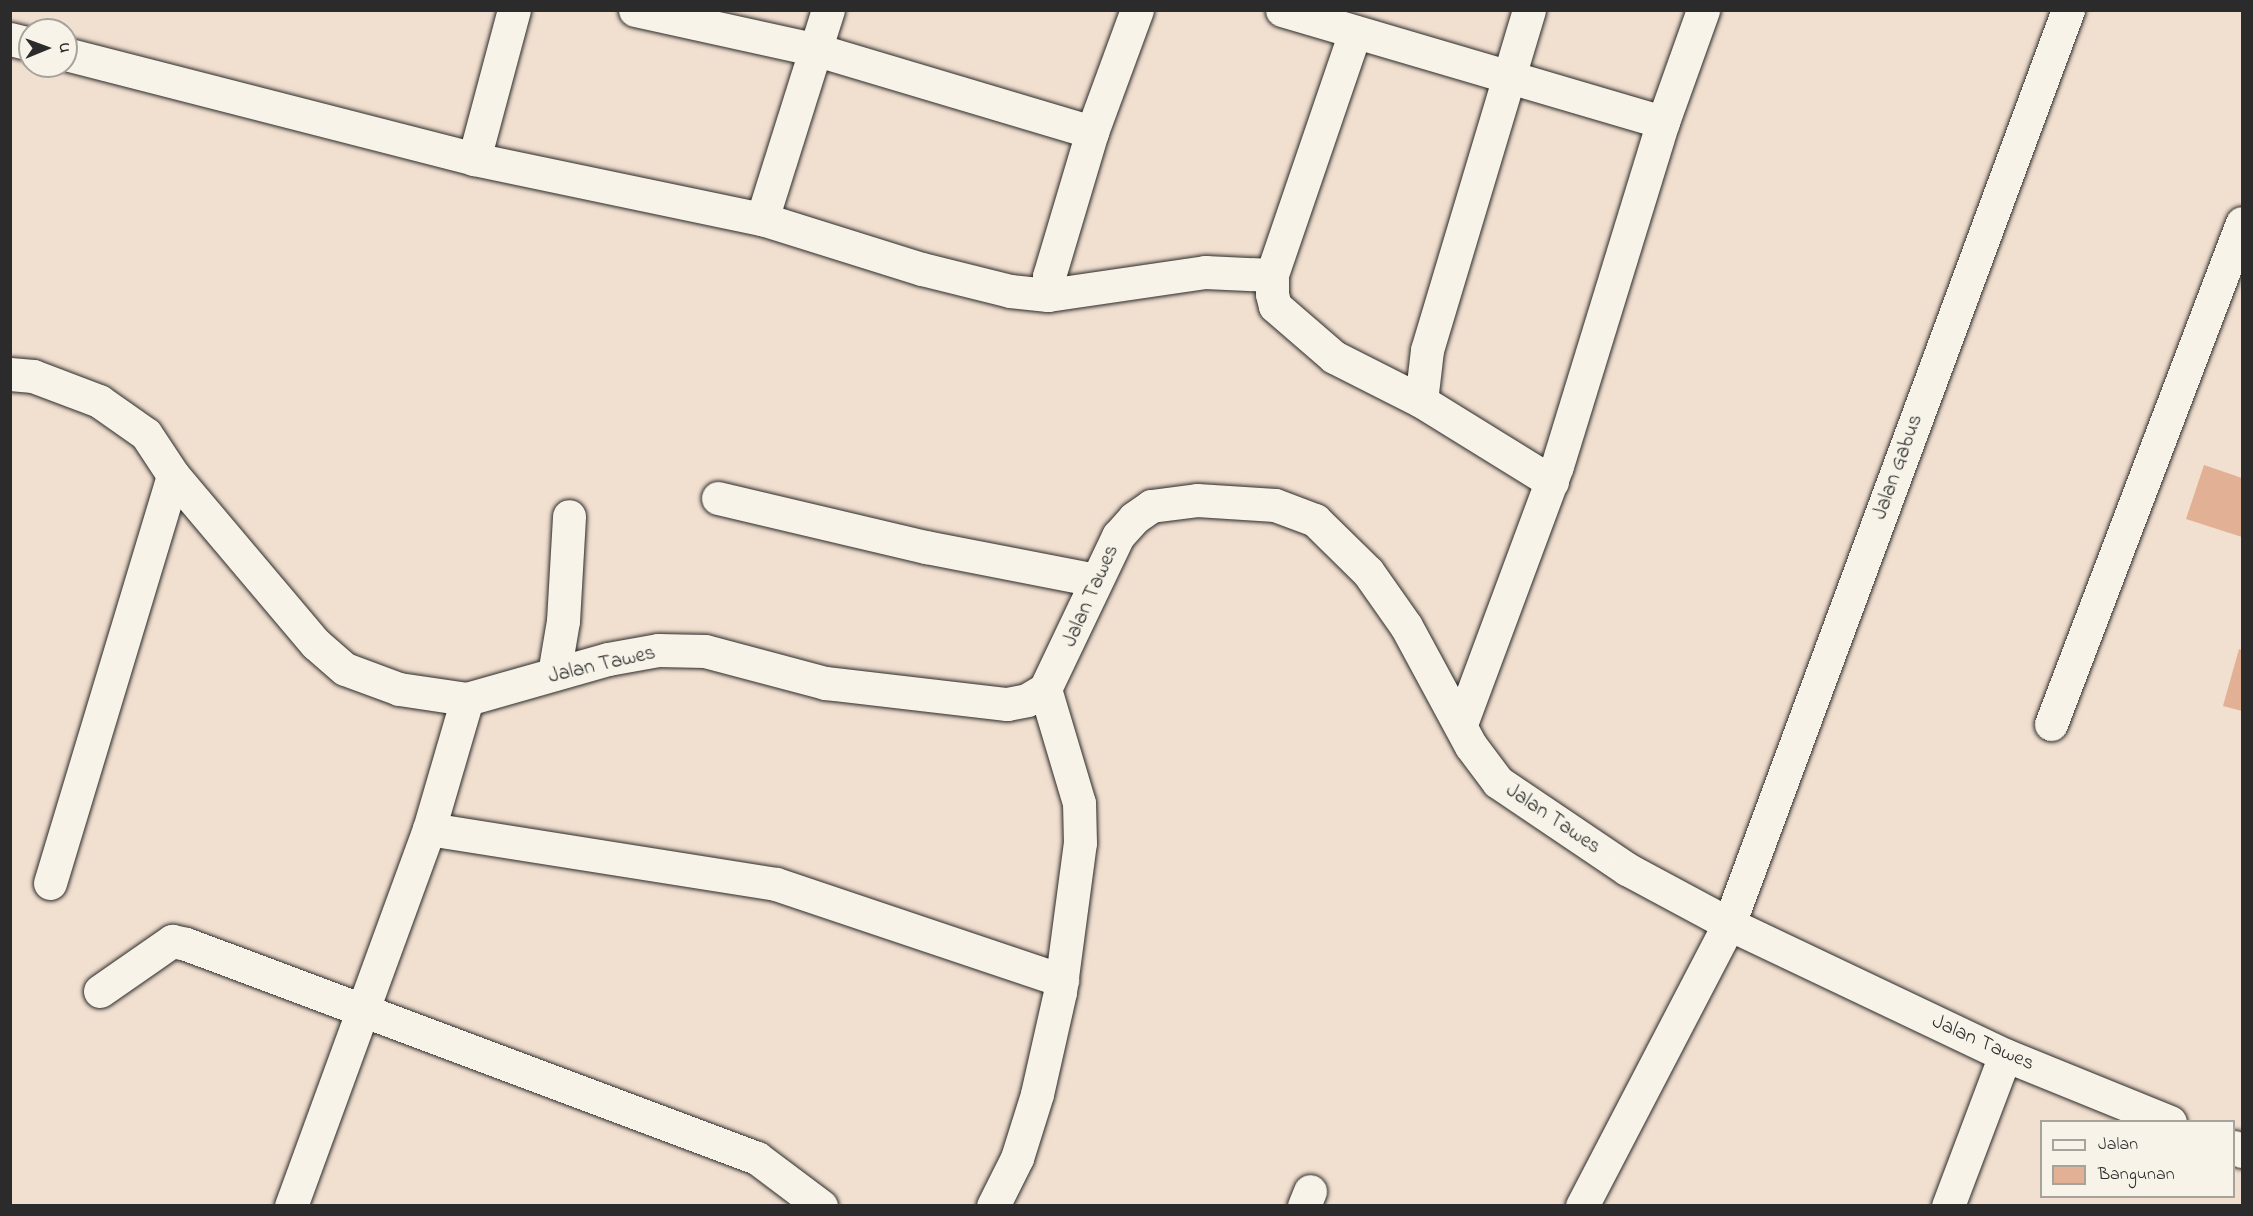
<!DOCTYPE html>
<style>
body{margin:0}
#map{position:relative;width:2253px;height:1216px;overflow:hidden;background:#f1dfcf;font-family:"Indie Flower",sans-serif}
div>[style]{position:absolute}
.building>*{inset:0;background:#e2b094}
.roads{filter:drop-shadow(0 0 2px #2b2b2b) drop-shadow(0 0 2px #2b2b2b)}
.minor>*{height:33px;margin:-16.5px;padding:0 16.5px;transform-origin:16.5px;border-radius:16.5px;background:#f7f3e8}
span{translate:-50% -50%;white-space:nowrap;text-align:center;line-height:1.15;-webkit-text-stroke:5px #f7f3e8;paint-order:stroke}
.street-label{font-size:21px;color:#2b2b2b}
.frame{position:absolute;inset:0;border:12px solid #2b2b2b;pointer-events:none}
.legend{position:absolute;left:2040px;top:1120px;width:195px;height:78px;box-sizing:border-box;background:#f7f3e8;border:2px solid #a5a39c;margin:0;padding:8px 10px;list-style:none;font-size:18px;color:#2b2b2b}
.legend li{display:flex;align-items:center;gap:12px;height:30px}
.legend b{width:30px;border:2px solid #a5a39c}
.north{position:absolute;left:18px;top:18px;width:60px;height:60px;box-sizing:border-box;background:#f7f3e8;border:2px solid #a5a39c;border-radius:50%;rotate:89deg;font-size:16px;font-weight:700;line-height:24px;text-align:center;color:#2b2b2b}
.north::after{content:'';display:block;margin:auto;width:21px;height:27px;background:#2b2b2b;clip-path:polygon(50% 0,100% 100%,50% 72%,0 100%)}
</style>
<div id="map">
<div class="building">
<i style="clip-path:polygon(2204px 465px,2242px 478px,2242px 537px,2186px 519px)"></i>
<i style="clip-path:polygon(2239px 649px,2242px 650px,2242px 711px,2223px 706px)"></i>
</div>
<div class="roads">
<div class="minor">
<i style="left:635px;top:10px;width:186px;rotate:12.4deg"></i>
<i style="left:817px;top:50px;width:287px;rotate:16.6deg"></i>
<i style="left:1092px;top:132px;width:150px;rotate:106.6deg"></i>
<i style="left:1049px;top:276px;width:19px;rotate:93deg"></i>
<i style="left:1282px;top:10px;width:397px;rotate:16.4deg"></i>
<i style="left:1529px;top:10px;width:355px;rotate:106.7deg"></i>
<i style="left:1427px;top:350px;width:51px;rotate:96.7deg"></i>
<i style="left:1421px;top:401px;width:154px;rotate:31.7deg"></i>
<i style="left:1355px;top:32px;width:257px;rotate:108.9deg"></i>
<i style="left:1272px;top:275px;width:19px;rotate:90deg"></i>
<i style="left:1272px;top:294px;width:12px;rotate:76deg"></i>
<i style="left:1275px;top:306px;width:78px;rotate:40.8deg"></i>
<i style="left:1334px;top:357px;width:97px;rotate:26.8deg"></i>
<i style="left:10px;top:39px;width:21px;rotate:14deg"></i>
<i style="left:66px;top:54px;width:421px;rotate:14.4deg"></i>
<i style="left:474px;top:159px;width:294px;rotate:11.8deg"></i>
<i style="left:762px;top:219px;width:168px;rotate:17.4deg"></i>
<i style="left:922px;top:269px;width:91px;rotate:14deg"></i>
<i style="left:1010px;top:291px;width:38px;rotate:6deg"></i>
<i style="left:1048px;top:295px;width:159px;rotate:-8.3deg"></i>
<i style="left:1205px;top:272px;width:67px;rotate:2.6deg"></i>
<i style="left:1092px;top:132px;width:130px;rotate:-69.8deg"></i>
<i style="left:474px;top:159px;width:154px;rotate:-75deg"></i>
<i style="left:762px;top:219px;width:219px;rotate:-72.5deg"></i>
<i style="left:10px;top:374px;width:23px;rotate:5deg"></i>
<i style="left:33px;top:376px;width:71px;rotate:20.7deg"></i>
<i style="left:99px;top:401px;width:57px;rotate:35.1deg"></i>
<i style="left:146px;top:434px;width:49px;rotate:56.6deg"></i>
<i style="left:173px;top:475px;width:221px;rotate:49.8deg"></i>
<i style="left:316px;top:644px;width:38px;rotate:41deg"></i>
<i style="left:345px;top:669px;width:58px;rotate:20.3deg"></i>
<i style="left:399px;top:689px;width:69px;rotate:8.4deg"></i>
<i style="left:467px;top:699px;width:147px;rotate:-15.8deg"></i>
<i style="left:608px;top:659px;width:51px;rotate:-10.2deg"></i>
<i style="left:658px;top:650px;width:47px;rotate:1.2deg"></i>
<i style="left:705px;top:651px;width:124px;rotate:14.9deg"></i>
<i style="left:825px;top:683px;width:183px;rotate:6.6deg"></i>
<i style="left:1007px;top:704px;width:20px;rotate:-11deg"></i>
<i style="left:1027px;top:700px;width:21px;rotate:-31deg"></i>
<i style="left:1045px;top:689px;width:170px;rotate:-64.5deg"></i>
<i style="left:1118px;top:536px;width:24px;rotate:-48deg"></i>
<i style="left:1134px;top:518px;width:21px;rotate:-35deg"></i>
<i style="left:1151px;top:506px;width:46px;rotate:-7.4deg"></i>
<i style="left:1197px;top:500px;width:78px;rotate:3.7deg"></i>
<i style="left:1275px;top:505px;width:43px;rotate:20.6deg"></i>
<i style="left:1315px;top:520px;width:74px;rotate:44.5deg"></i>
<i style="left:1368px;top:572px;width:66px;rotate:54.9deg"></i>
<i style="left:1406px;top:626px;width:136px;rotate:61.6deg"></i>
<i style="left:1471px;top:746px;width:45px;rotate:53.1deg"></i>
<i style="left:1498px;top:782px;width:156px;rotate:34deg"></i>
<i style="left:1627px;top:869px;width:116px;rotate:28.3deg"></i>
<i style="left:1729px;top:924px;width:306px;rotate:25.4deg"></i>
<i style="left:2005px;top:1055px;width:178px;rotate:22.1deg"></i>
<i style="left:718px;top:498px;width:214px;rotate:13.3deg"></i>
<i style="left:926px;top:547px;width:172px;rotate:11deg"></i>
<i style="left:554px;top:674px;width:54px;rotate:-80.4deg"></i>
<i style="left:563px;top:621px;width:105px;rotate:-86.7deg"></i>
<i style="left:1461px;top:724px;width:275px;rotate:-69.6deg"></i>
<i style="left:1557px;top:466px;width:360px;rotate:-72.9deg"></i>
<i style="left:1663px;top:122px;width:119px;rotate:-70.3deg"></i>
<i style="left:2051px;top:724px;width:536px;rotate:-69.13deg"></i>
<i style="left:429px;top:829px;width:351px;rotate:9deg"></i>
<i style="left:776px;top:884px;width:302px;rotate:18.6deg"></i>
<i style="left:50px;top:883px;width:426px;rotate:-73.2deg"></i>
<i style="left:100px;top:991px;width:88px;rotate:-34.8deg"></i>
<i style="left:172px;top:941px;width:14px;rotate:12deg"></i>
<i style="left:186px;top:944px;width:610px;rotate:20.55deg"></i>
<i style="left:757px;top:1158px;width:80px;rotate:36.9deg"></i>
<i style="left:2234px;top:1147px;width:9px;rotate:27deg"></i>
<i style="left:291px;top:1206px;width:401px;rotate:-69.9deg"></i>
<i style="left:429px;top:829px;width:135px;rotate:-73.7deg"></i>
<i style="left:993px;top:1206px;width:54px;rotate:-63.4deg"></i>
<i style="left:1017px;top:1158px;width:67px;rotate:-72.6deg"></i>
<i style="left:1037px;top:1094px;width:105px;rotate:-77.3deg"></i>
<i style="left:1060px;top:992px;width:150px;rotate:-82.4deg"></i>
<i style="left:1080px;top:843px;width:40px;rotate:-91.4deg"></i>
<i style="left:1079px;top:803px;width:119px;rotate:-106.6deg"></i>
<i style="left:1304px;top:1206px;width:16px;rotate:-68deg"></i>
<i style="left:1582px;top:1206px;width:318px;rotate:-62.5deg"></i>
<i style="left:1729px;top:924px;width:975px;rotate:-69.65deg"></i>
<i style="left:1948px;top:1206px;width:161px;rotate:-69.3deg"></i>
</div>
</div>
<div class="street-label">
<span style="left:1898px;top:467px;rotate:-70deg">Jalan Gabus</span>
<span style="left:1091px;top:596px;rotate:-66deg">Jalan Tawes</span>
<span style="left:602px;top:665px;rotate:-13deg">Jalan Tawes</span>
<span style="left:1553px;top:819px;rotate:34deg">Jalan Tawes</span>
<span style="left:1983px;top:1043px;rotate:24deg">Jalan Tawes</span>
</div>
<div class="frame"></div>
<ul class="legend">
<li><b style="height:8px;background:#f7f3e8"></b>Jalan</li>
<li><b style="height:16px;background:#e2b094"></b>Bangunan</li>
</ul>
<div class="north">U</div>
</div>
